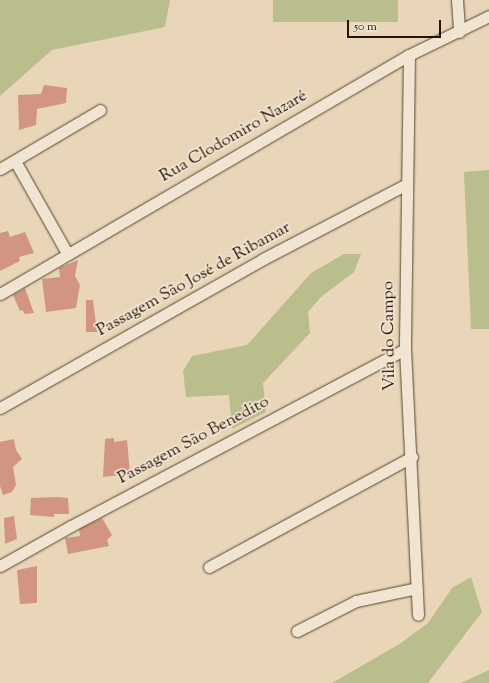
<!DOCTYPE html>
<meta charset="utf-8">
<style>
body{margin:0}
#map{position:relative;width:489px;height:683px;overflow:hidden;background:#e9d6b9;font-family:"Sorts Mill Goudy",serif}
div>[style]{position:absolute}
.green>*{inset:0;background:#babd8c;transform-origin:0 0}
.building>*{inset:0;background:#d19581}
.roads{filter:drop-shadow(0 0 1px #55442e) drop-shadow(0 0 1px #55442e)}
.street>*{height:11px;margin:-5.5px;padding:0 5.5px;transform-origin:5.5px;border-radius:5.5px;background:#f1e4d2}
span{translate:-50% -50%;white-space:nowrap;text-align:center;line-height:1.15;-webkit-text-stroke:3.5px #f1e4d2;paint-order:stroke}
.street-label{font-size:17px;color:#241300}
.scale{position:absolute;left:347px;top:20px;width:94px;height:18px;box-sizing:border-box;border:2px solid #241300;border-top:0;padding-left:5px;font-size:12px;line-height:14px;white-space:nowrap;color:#241300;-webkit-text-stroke:3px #f1e4d2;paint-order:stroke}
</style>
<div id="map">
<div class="green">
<i style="clip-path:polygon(0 0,170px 0,165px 27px,52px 50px,0 96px)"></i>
<i style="left:273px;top:0;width:125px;height:22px"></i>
<i style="clip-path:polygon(489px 170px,489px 329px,471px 329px,464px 172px)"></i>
<i style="clip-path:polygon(344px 254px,361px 254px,354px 272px,321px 297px,308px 312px,310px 333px,263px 383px,266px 412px,232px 429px,229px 395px,186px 397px,183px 371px,192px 356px,247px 345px,311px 273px)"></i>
<i style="clip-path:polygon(471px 577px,482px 612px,428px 683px,332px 683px,401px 643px,428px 623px,452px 588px)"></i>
<i style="clip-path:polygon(489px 670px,489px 683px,461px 683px)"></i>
</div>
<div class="building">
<i style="clip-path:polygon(44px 85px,67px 88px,66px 103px,37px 109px,36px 125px,19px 130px,18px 95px,41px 94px)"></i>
<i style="clip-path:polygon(8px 231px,10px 237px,25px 232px,34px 253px,19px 257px,20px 261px,0 271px,0 233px)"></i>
<i style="clip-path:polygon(78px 260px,75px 276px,80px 285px,76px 308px,46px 312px,42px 279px,60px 277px,59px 268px)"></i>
<i style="clip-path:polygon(25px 288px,34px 313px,25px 314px,22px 310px,20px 311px,13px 295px)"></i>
<i style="clip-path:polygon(86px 300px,93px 300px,97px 332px,86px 332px)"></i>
<i style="clip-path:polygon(114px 438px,114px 442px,127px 440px,130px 474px,103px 477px,105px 439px)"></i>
<i style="clip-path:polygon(14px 439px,16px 450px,22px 459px,13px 467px,16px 485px,12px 492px,3px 495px,0 486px,0 442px)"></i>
<i style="clip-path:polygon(57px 497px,68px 498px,69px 514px,54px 514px,54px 517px,30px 515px,31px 498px)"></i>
<i style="clip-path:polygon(14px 516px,17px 539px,5px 544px,4px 518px)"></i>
<i style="clip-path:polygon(102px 518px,112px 535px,107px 540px,109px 546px,68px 554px,65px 538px,80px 536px,79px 529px)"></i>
<i style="clip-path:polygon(37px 566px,37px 603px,20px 604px,17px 570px)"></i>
</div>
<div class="roads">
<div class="street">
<i style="left:457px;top:0;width:32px;rotate:86deg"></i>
<i style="left:409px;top:55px;width:294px;rotate:90.8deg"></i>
<i style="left:405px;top:349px;width:266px;rotate:87.2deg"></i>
<i style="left:15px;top:161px;width:106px;rotate:60.5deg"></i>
<i style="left:0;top:169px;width:116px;rotate:-30.5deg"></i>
<i style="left:0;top:294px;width:474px;rotate:-30.3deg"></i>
<i style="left:409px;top:55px;width:89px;rotate:-26deg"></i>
<i style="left:0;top:408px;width:302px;rotate:-29.5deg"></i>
<i style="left:263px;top:259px;width:162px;rotate:-27.5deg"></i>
<i style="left:0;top:566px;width:81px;rotate:-29.4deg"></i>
<i style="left:71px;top:526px;width:378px;rotate:-27.9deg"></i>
<i style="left:209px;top:567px;width:231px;rotate:-28.5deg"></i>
<i style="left:297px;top:631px;width:66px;rotate:-27deg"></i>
<i style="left:356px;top:601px;width:62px;rotate:-12deg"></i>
</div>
</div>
<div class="street-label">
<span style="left:234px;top:137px;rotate:-30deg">Rua Clodomiro Nazaré</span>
<span style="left:194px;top:280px;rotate:-29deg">Passagem São José de Ribamar</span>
<span style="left:390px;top:336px;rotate:-91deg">Vila do Campo</span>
<span style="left:194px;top:441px;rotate:-28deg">Passagem São Benedito</span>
</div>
<div class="scale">50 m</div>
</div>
